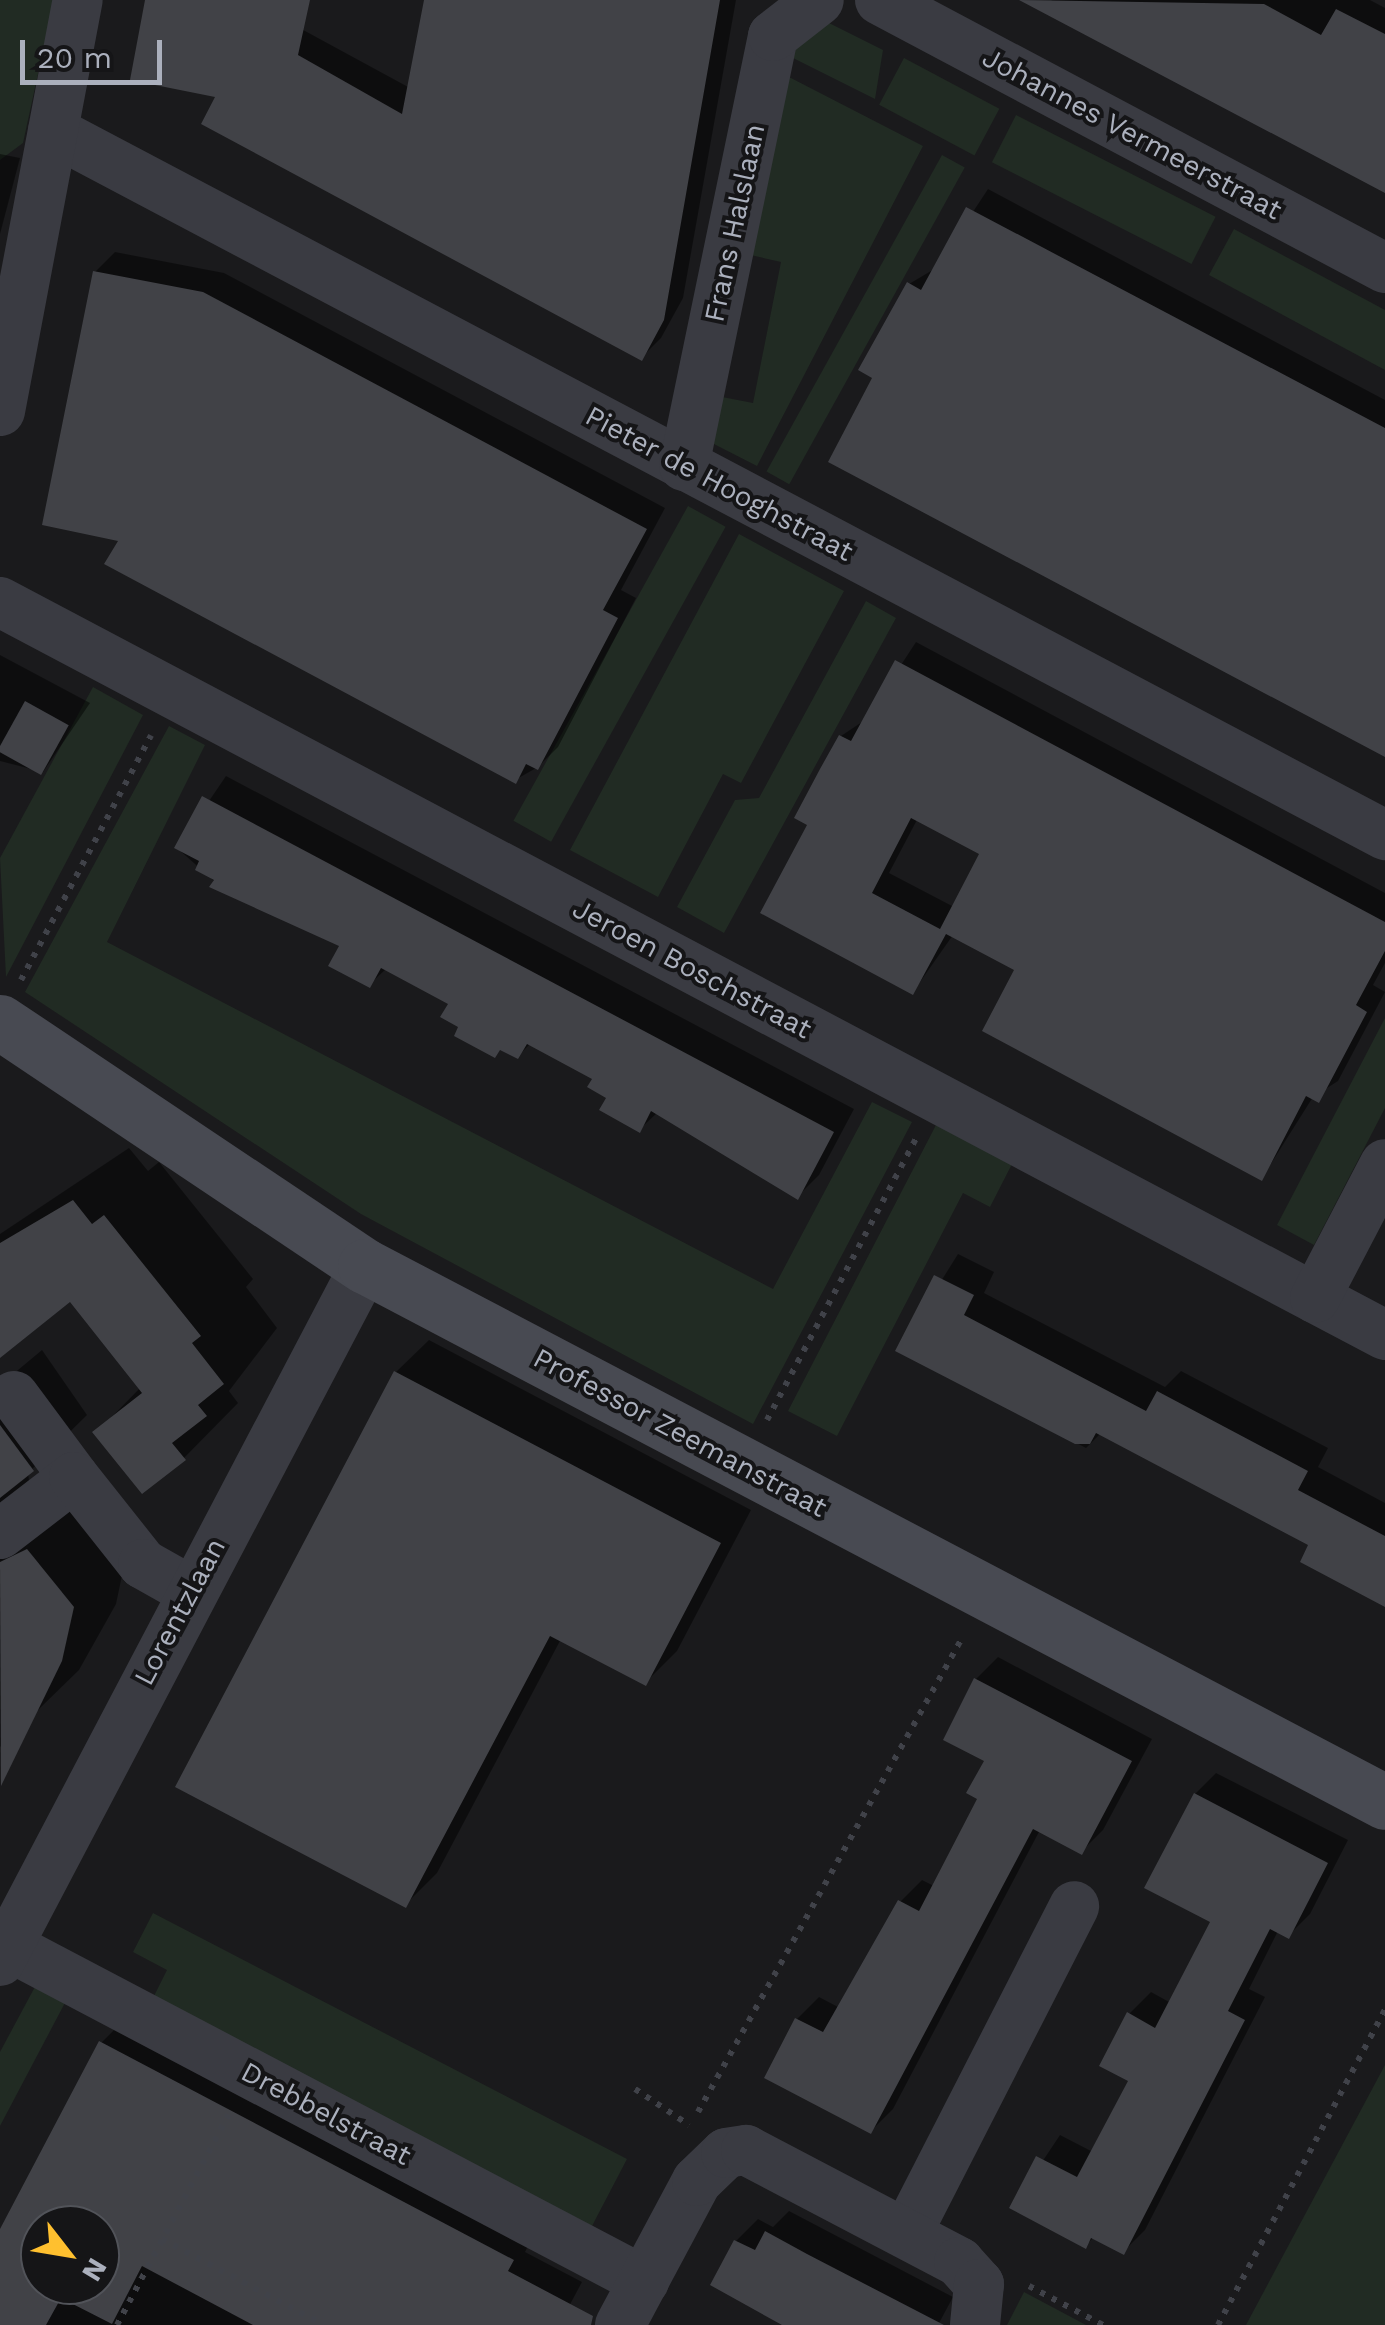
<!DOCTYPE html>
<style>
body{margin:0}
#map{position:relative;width:1385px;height:2325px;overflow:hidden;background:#1a1a1c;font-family:"Work Sans",sans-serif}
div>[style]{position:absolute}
.green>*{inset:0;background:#212b23;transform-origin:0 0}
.shadow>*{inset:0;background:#0007}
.building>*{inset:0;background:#414247;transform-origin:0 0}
.path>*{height:6px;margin-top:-3px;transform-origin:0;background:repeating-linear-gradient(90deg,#404249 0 5px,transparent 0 13px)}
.street>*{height:50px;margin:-25px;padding:0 25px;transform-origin:25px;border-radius:25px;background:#3a3b42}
.secondary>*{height:55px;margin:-27.5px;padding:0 27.5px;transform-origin:27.5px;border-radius:27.5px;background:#484a52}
span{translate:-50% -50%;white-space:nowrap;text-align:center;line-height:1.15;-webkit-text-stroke:8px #151517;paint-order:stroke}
.street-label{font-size:28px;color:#abb0bd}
.north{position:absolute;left:20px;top:2205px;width:100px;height:100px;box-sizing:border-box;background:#151517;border:2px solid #515359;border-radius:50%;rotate:121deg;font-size:28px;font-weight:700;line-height:40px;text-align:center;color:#abb0bd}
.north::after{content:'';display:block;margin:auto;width:35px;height:45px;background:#ffc02f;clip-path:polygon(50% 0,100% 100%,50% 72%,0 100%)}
.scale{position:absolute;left:20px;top:40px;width:142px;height:45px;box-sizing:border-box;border:5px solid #abb0bd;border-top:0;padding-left:12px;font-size:30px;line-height:35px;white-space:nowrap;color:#abb0bd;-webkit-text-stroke:8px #151517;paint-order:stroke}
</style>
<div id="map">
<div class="green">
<i style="clip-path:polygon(0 0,54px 0,23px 143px,0 160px)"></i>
<i style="clip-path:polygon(827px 22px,883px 50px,875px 99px,785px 54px)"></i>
<i style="left:904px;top:58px;width:108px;height:53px;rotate:28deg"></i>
<i style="clip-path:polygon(789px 77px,923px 146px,757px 466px,710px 442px,717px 396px,753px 403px,781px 262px,746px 254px)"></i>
<i style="left:1016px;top:115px;width:224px;height:53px;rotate:27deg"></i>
<i style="left:942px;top:155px;width:26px;height:362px;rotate:29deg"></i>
<i style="clip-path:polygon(1234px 229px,1385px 310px,1385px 370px,1209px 275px)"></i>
<i style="left:688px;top:506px;width:43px;height:360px;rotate:29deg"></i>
<i style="clip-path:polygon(739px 534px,844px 591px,741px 783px,723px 774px,658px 897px,570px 850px)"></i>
<i style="clip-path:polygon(866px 601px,896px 618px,724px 933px,677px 907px,735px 800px,759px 798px)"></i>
<i style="clip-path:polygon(93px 687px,143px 715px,6px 977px,0 858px)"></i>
<i style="clip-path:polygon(169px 726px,205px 745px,107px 942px,773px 1289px,872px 1102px,912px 1122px,753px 1424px,361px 1214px,25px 992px)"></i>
<i style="clip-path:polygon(1385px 1018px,1385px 1108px,1314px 1245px,1277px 1225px)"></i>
<i style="clip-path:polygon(936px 1125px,1012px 1164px,990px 1207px,963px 1193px,837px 1436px,788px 1411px)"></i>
<i style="clip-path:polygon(153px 1913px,627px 2159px,592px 2226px,153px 1998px,167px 1970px,133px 1952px)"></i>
<i style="clip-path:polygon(37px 1983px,67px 1999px,0 2126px,0 2052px)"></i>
<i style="clip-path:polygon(1385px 2065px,1385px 2325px,1246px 2325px)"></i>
<i style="clip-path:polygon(1024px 2292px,1086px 2325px,1007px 2325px)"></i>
</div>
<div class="shadow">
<i style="clip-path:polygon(148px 0,248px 0,410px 88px,426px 0,736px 0,683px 298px,661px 338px,641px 358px)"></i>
<i style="clip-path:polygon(1052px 0,1370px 0,1385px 8px,1385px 190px,1046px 10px)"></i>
<i style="clip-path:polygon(0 154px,20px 158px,0 234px)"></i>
<i style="clip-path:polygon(988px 189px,1385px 400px,1385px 755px,875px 377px,909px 284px,936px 268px)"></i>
<i style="clip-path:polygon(115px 252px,224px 273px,665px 508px,621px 590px,636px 598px,558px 747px,538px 767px,515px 780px,122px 539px,95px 272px)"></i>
<i style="clip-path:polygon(evenodd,916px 642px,1385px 893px,1385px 963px,1373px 985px,1385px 992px,1338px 1081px,1313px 1097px,1262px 1178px,1017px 969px,953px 935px,913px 992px,811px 824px,841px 736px,865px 720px,916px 642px,918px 818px,982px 853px,954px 907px,889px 873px,918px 818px)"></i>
<i style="clip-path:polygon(0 655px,90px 703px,43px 772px,0 761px)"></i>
<i style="clip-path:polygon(226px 776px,854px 1109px,819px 1175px,797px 1197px,658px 1112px,640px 1129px,596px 1078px,531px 1043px,518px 1056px,451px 1003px,387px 968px,369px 985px,343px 945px,231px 896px,177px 848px)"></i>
<i style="clip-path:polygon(129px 1148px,148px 1171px,159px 1162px,253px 1279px,246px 1287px,277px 1328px,229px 1391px,238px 1403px,184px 1458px,96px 1433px,141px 1387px,71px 1298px,0 1355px,0 1234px)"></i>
<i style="clip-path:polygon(958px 1254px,994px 1272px,984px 1293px,1165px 1387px,1181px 1371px,1328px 1448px,1318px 1467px,1385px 1503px,1385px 1604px,1312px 1544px,1101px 1433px,1086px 1448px,898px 1350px)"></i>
<i style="clip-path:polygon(429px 1340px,751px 1510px,677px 1651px,645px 1683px,561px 1639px,437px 1873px,405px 1905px,396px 1372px)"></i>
<i style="clip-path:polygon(42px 1350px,87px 1415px,28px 1473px,31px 1496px,84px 1496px,127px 1552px,116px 1604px,79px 1670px,0 1747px,0 1385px)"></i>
<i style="clip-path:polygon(998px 1657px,1152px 1739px,1103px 1830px,1081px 1852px,1040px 1830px,893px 2109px,871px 2131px,797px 2019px,819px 1997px,840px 2008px,900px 1902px,922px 1880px,934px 1886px,981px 1798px,987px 1760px,976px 1679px)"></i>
<i style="clip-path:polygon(1216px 1773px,1348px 1840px,1310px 1914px,1288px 1936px,1278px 1931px,1249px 1989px,1265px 1997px,1145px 2230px,1123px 2252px,1094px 2237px,1085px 2246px,1012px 2207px,1060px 2135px,1093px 2152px,1131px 2080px,1129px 2014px,1151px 1992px,1171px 2003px,1213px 1921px,1194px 1795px)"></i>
<i style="clip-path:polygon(evenodd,120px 2024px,531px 2240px,525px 2252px,582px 2282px,559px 2325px,0 2325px,0 2234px,101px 2043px,120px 2024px,40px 2225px,100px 2225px,100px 2285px,40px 2285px,40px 2225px)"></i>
<i style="clip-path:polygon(789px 2211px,953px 2297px,938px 2325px,784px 2325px,736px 2241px,758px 2219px,773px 2227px)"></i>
</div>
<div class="building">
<i style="clip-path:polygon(145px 0,310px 0,298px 55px,402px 114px,424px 0,720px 0,664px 320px,642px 361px,201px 124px,215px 97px,130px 80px)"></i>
<i style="clip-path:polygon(1019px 0,1264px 4px,1321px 35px,1336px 9px,1385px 34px,1385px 193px)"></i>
<i style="clip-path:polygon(966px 207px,1385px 428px,1385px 757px,828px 462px,872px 378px,858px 370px,907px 282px,921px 290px)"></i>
<i style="clip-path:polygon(93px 271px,203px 292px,647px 529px,603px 610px,618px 618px,538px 770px,526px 764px,516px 784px,104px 564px,118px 541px,42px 525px)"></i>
<i style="clip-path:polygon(evenodd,895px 660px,1385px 922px,1385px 951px,1356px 1005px,1367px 1012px,1319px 1103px,1306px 1096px,1262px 1181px,982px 1031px,1014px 970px,946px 934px,913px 995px,760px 913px,807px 825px,794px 818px,820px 769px,839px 735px,851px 741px,895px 660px,911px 818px,979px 854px,940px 929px,872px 893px,911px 818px)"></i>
<i style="left:25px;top:701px;width:50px;height:57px;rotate:29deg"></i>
<i style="clip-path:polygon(202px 796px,834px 1132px,798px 1200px,651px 1111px,640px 1133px,599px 1110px,606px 1098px,587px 1087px,592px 1079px,527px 1044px,518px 1059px,500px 1050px,495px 1058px,454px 1036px,458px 1027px,440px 1017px,448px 1004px,381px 968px,370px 988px,328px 966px,339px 946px,209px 887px,214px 880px,195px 870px,199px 861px,174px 848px)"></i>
<i style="clip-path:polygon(73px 1200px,92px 1224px,104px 1215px,201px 1336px,192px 1343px,224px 1384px,198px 1405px,207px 1416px,172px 1443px,186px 1460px,142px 1494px,92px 1432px,142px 1393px,70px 1302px,0 1358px,0 1243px)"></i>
<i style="clip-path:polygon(934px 1275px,974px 1295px,964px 1315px,1146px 1411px,1157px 1391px,1308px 1471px,1298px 1490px,1385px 1536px,1385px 1607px,1300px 1562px,1308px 1545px,1096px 1433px,1090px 1444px,1075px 1444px,895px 1351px)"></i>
<i style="clip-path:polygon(394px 1371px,721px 1543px,646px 1686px,550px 1636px,406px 1908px,175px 1787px)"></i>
<i style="clip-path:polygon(0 1425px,34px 1471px,0 1498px)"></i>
<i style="clip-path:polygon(27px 1549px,74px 1607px,62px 1661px,1px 1786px,0 1562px)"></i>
<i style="clip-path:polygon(974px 1678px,1132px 1761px,1082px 1855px,1033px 1829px,871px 2134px,764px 2078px,795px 2018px,823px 2032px,898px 1900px,919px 1911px,977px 1799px,966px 1793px,984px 1761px,943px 1740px)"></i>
<i style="clip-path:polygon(1194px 1793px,1328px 1863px,1289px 1939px,1270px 1929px,1228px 2011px,1245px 2020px,1124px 2255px,1091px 2238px,1086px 2249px,1009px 2208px,1036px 2156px,1077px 2177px,1128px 2081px,1099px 2066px,1127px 2012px,1155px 2028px,1210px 1922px,1144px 1888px)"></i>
<i style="clip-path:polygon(evenodd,99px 2041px,514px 2260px,508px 2271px,593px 2316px,591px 2325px,253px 2325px,142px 2266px,112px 2324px,61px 2298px,46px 2325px,0 2325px,0 2229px,99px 2041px,40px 2225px,100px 2225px,100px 2285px,40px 2285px,40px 2225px)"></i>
<i style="clip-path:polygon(765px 2231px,807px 2254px,944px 2325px,782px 2325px,710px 2285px,734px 2240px,755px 2250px)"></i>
</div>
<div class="path">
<i style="left:21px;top:980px;width:277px;rotate:-62deg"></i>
<i style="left:767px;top:1420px;width:318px;rotate:-62.1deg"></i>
<i style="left:635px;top:2089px;width:65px;rotate:33.7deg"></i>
<i style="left:698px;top:2112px;width:543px;rotate:-60.88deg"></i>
<i style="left:162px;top:2239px;width:183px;rotate:28deg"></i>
<i style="left:1029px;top:2286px;width:84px;rotate:27.8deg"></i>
<i style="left:117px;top:2325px;width:238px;rotate:-62.1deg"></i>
<i style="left:1218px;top:2325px;width:357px;rotate:-62.1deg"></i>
</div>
<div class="street">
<i style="left:880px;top:0;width:572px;rotate:27.95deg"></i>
<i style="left:53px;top:131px;width:1507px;rotate:27.86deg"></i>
<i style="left:0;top:411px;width:418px;rotate:-79.3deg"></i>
<i style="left:684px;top:466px;width:439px;rotate:-78.3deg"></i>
<i style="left:773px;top:36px;width:58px;rotate:-38deg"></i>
<i style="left:0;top:602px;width:1567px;rotate:27.89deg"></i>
<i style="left:1315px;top:1298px;width:151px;rotate:-62.4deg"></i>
<i style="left:14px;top:1396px;width:101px;rotate:53.5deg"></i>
<i style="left:0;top:1534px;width:93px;rotate:-37.6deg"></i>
<i style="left:74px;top:1477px;width:111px;rotate:51.6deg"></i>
<i style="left:143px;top:1564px;width:55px;rotate:29.4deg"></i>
<i style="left:8px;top:1946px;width:719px;rotate:27.78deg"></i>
<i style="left:0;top:1961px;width:785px;rotate:-62.29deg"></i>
<i style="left:907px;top:2233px;width:367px;rotate:-62.9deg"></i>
<i style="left:620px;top:2325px;width:163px;rotate:-61.9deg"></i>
<i style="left:697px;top:2181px;width:40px;rotate:-44deg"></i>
<i style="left:726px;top:2153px;width:20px;rotate:-9deg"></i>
<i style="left:746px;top:2150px;width:241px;rotate:27.7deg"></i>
<i style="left:959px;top:2262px;width:30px;rotate:48deg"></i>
<i style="left:979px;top:2284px;width:41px;rotate:95.6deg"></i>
</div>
<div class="secondary">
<i style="left:0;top:1022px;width:439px;rotate:33.8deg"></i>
<i style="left:365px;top:1266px;width:1152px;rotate:27.72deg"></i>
</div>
<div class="street-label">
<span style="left:1132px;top:134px;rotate:28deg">Johannes Vermeerstraat</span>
<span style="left:735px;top:223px;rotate:-78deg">Frans Halslaan</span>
<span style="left:719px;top:484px;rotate:28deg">Pieter de Hooghstraat</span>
<span style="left:692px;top:969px;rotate:28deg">Jeroen Boschstraat</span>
<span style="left:680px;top:1433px;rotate:28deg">Professor Zeemanstraat</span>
<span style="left:180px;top:1612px;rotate:-62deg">Lorentzlaan</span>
<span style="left:326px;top:2114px;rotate:28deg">Drebbelstraat</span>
</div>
<div class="north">N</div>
<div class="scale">20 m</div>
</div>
